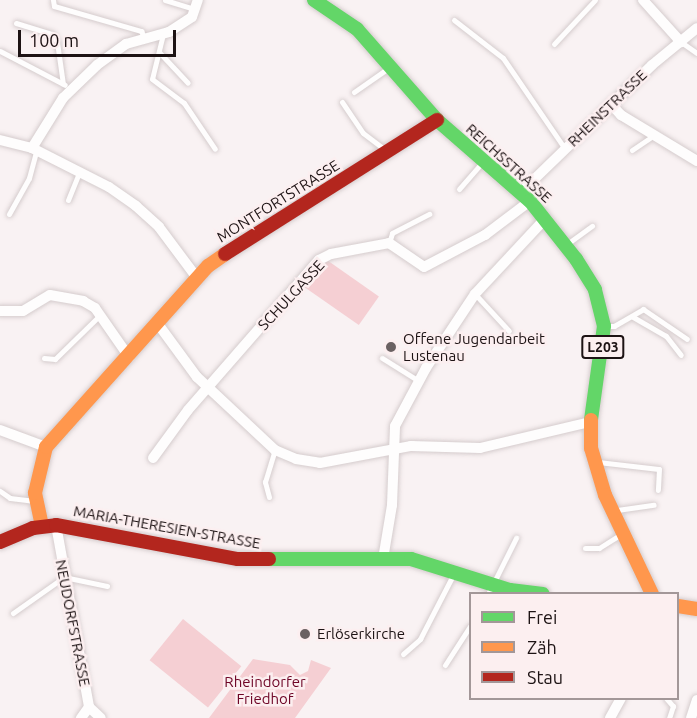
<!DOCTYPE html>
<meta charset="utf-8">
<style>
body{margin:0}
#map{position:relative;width:697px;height:718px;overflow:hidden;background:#f9f2f3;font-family:Ubuntu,sans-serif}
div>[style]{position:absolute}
.green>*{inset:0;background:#f5cfd3;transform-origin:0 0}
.roads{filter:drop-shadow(0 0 2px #d5cccd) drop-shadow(0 0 2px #d5cccd)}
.lane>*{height:5px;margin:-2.5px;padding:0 2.5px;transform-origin:2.5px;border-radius:2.5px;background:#fefdfd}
.street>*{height:10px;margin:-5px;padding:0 5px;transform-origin:5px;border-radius:5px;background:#fefdfd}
.fast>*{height:14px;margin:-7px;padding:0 7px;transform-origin:7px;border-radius:7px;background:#63d668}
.slow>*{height:14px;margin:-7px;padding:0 7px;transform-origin:7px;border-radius:7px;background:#ff974d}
.jam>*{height:14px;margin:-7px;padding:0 7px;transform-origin:7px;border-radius:7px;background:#b3261e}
.dots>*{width:16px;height:16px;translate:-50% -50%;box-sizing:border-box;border:3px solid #fceff0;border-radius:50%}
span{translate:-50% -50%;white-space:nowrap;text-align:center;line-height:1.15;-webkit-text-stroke:5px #fceff0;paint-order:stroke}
.shield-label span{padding:2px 4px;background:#fceff0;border:2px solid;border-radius:4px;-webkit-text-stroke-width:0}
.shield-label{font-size:14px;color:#1d1314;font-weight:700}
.street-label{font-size:15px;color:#1d1314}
.poi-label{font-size:15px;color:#1d1314}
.left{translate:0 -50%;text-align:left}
.park-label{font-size:15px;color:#6e0526}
.legend{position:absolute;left:469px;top:592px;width:210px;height:108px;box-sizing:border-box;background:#fceff0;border:2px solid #a39798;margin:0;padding:8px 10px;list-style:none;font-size:18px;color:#1d1314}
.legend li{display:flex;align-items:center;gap:12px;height:30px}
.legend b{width:30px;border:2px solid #a39798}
.scale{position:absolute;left:18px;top:30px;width:158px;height:27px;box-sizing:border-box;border:3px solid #1d1314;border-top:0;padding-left:8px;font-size:18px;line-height:21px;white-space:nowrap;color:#1d1314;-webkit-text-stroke:4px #fceff0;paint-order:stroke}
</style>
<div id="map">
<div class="green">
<i style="left:324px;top:258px;width:67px;height:35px;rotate:35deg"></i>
<i style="left:183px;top:619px;width:75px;height:53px;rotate:39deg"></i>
<i style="clip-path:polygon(253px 659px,290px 665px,300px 675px,308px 671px,311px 660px,331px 668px,295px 718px,209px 718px)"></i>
</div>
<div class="roads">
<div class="lane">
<i style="left:53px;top:0;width:6px;rotate:81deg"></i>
<i style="left:54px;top:6px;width:91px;rotate:16deg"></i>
<i style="left:141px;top:31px;width:9px;rotate:63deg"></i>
<i style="left:165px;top:0;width:31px;rotate:17deg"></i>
<i style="left:454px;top:20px;width:62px;rotate:37.8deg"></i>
<i style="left:503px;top:58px;width:110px;rotate:55.7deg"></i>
<i style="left:16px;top:23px;width:38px;rotate:17deg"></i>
<i style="left:52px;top:34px;width:9px;rotate:58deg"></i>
<i style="left:57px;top:42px;width:42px;rotate:81.9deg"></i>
<i style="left:163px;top:34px;width:46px;rotate:103.7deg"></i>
<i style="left:152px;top:79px;width:40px;rotate:37deg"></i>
<i style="left:184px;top:103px;width:55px;rotate:56deg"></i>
<i style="left:681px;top:42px;width:19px;rotate:35deg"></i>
<i style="left:554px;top:44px;width:60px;rotate:-47deg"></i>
<i style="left:0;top:51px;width:73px;rotate:27.6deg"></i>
<i style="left:159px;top:52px;width:42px;rotate:46.9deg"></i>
<i style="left:354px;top:92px;width:40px;rotate:-34.9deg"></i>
<i style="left:342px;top:102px;width:37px;rotate:56deg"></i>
<i style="left:363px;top:133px;width:26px;rotate:37deg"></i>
<i style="left:632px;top:150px;width:25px;rotate:-34deg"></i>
<i style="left:459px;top:189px;width:35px;rotate:-49deg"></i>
<i style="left:68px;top:200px;width:29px;rotate:-68deg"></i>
<i style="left:9px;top:214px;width:41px;rotate:-60.9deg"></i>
<i style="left:29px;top:178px;width:27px;rotate:-75deg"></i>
<i style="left:389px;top:243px;width:10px;rotate:-73deg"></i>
<i style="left:392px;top:233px;width:42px;rotate:-27.2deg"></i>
<i style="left:567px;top:244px;width:31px;rotate:-36deg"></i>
<i style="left:475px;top:294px;width:50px;rotate:47.4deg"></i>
<i style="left:633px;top:317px;width:38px;rotate:30deg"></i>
<i style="left:666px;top:336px;width:24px;rotate:52deg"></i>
<i style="left:606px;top:326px;width:8px"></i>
<i style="left:614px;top:326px;width:34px;rotate:-30deg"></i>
<i style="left:643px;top:309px;width:53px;rotate:34.3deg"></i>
<i style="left:44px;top:358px;width:11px;rotate:5deg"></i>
<i style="left:55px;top:359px;width:63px;rotate:-44.4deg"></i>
<i style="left:382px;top:358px;width:44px;rotate:31.9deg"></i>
<i style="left:598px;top:462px;width:61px;rotate:6.5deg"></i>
<i style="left:659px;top:469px;width:21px;rotate:93deg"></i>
<i style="left:0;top:491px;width:12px;rotate:35deg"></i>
<i style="left:10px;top:498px;width:25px;rotate:7deg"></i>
<i style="left:269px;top:497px;width:16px;rotate:-105deg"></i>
<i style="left:265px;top:482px;width:34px;rotate:-73deg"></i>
<i style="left:617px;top:510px;width:37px;rotate:-8deg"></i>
<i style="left:585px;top:548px;width:14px"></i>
<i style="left:599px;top:548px;width:26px;rotate:-32deg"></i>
<i style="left:488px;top:594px;width:63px;rotate:-63.4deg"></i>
<i style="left:13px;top:613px;width:62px;rotate:-35.2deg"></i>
<i style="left:64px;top:577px;width:44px;rotate:11.8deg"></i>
<i style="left:403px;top:654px;width:23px;rotate:-41deg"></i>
<i style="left:420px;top:639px;width:74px;rotate:-62.7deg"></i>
<i style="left:445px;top:665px;width:46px;rotate:-57.3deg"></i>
<i style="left:666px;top:698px;width:11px;rotate:49deg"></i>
<i style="left:673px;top:706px;width:13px;rotate:108deg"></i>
</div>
<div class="street">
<i style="left:643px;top:0;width:57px;rotate:47.9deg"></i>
<i style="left:611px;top:104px;width:15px;rotate:48deg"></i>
<i style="left:621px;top:115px;width:89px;rotate:31.2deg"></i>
<i style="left:0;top:140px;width:33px;rotate:14deg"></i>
<i style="left:32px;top:148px;width:86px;rotate:26.9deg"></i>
<i style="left:109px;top:187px;width:33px;rotate:35deg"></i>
<i style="left:136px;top:206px;width:31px;rotate:42deg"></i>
<i style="left:159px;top:227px;width:64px;rotate:53.3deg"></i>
<i style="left:32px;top:148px;width:59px;rotate:-58.2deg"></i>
<i style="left:63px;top:98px;width:47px;rotate:-44.1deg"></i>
<i style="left:97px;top:65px;width:36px;rotate:-36deg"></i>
<i style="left:126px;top:44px;width:45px;rotate:-15.6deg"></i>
<i style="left:169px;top:32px;width:27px;rotate:-33deg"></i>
<i style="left:192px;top:17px;width:18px;rotate:-71deg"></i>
<i style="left:521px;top:192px;width:182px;rotate:-44.1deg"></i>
<i style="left:652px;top:65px;width:58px;rotate:-39.4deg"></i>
<i style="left:0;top:311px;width:23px"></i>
<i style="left:23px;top:311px;width:31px;rotate:-31deg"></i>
<i style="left:50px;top:295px;width:34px;rotate:10deg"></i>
<i style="left:83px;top:301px;width:14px;rotate:30deg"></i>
<i style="left:95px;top:308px;width:60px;rotate:55.2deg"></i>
<i style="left:158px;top:324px;width:66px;rotate:53.7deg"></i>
<i style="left:197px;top:377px;width:107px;rotate:43.1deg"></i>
<i style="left:275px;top:450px;width:23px;rotate:23deg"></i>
<i style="left:296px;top:459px;width:24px;rotate:9deg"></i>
<i style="left:320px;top:463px;width:93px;rotate:-10.6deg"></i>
<i style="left:411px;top:446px;width:69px;rotate:1.7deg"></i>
<i style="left:480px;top:448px;width:113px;rotate:-13.3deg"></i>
<i style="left:0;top:430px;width:49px;rotate:20.3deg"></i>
<i style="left:153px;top:458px;width:59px;rotate:-53.9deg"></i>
<i style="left:188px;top:410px;width:199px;rotate:-48.9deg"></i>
<i style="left:319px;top:260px;width:13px;rotate:-27deg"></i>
<i style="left:331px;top:254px;width:59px;rotate:-10.7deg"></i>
<i style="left:389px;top:243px;width:42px;rotate:34.4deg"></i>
<i style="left:424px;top:267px;width:69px;rotate:-27.7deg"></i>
<i style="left:485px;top:235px;width:56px;rotate:-37.1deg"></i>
<i style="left:56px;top:525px;width:185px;rotate:79.7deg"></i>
<i style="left:89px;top:707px;width:14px;rotate:126deg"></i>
<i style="left:383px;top:559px;width:55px;rotate:-80.5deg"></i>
<i style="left:392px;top:505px;width:79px;rotate:-87.8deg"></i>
<i style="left:395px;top:426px;width:66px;rotate:-61.9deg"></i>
<i style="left:426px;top:368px;width:89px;rotate:-56.5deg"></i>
<i style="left:475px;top:294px;width:103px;rotate:-47deg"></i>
<i style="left:89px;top:707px;width:16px;rotate:43deg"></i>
<i style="left:610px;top:718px;width:23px;rotate:-61deg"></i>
<i style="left:691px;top:718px;width:19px;rotate:-72deg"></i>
</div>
<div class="fast">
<i style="left:314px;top:0;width:52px;rotate:34deg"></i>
<i style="left:357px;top:29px;width:121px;rotate:48.7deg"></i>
<i style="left:437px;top:120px;width:123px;rotate:41.1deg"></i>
<i style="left:530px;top:201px;width:74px;rotate:51.6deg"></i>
<i style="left:576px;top:259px;width:36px;rotate:58deg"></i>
<i style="left:595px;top:290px;width:37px;rotate:76deg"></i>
<i style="left:604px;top:326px;width:95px;rotate:97.9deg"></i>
<i style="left:269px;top:559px;width:142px"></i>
<i style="left:411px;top:559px;width:104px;rotate:17.4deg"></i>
<i style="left:510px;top:590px;width:33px;rotate:7deg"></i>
</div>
<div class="slow">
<i style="left:591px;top:420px;width:28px;rotate:90deg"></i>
<i style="left:591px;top:448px;width:49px;rotate:73.4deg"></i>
<i style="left:605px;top:495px;width:110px;rotate:64.6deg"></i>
<i style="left:42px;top:526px;width:34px;rotate:-102deg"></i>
<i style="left:35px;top:493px;width:47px;rotate:-76.6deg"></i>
<i style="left:46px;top:447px;width:243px;rotate:-48.2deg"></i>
<i style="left:208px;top:266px;width:21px;rotate:-35deg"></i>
<i style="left:678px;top:606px;width:19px;rotate:9deg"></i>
</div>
<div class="jam">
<i style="left:225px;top:254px;width:251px;rotate:-32.3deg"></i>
<i style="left:0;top:542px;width:36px;rotate:-23deg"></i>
<i style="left:33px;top:528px;width:23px;rotate:-7deg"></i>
<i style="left:56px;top:525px;width:185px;rotate:10.6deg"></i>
<i style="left:238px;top:559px;width:31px"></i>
</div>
</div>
<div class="dots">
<i style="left:391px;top:347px;background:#6a6162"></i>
<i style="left:305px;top:634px;background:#6a6162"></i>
</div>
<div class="shield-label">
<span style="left:603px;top:347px">L203</span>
</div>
<div class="street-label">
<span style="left:607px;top:108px;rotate:-44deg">RHEINSTRASSE</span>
<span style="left:509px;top:163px;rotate:42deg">REICHSSTRASSE</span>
<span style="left:278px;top:201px;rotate:-32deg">MONTFORTSTRASSE</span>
<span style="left:291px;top:295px;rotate:-47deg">SCHULGASSE</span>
<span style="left:167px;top:527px;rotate:10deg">MARIA-THERESIEN-STRASSE</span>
<span style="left:73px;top:623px;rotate:79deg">NEUDORFSTRASSE</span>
</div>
<div class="poi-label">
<span class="left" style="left:403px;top:347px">Offene Jugendarbeit<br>Lustenau</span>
<span class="left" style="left:317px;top:634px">Erlöserkirche</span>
</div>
<div class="park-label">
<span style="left:265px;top:690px">Rheindorfer<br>Friedhof</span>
</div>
<ul class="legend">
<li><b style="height:8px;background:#63d668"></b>Frei</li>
<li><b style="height:8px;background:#ff974d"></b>Zäh</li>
<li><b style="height:8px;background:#b3261e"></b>Stau</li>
</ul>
<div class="scale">100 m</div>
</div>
